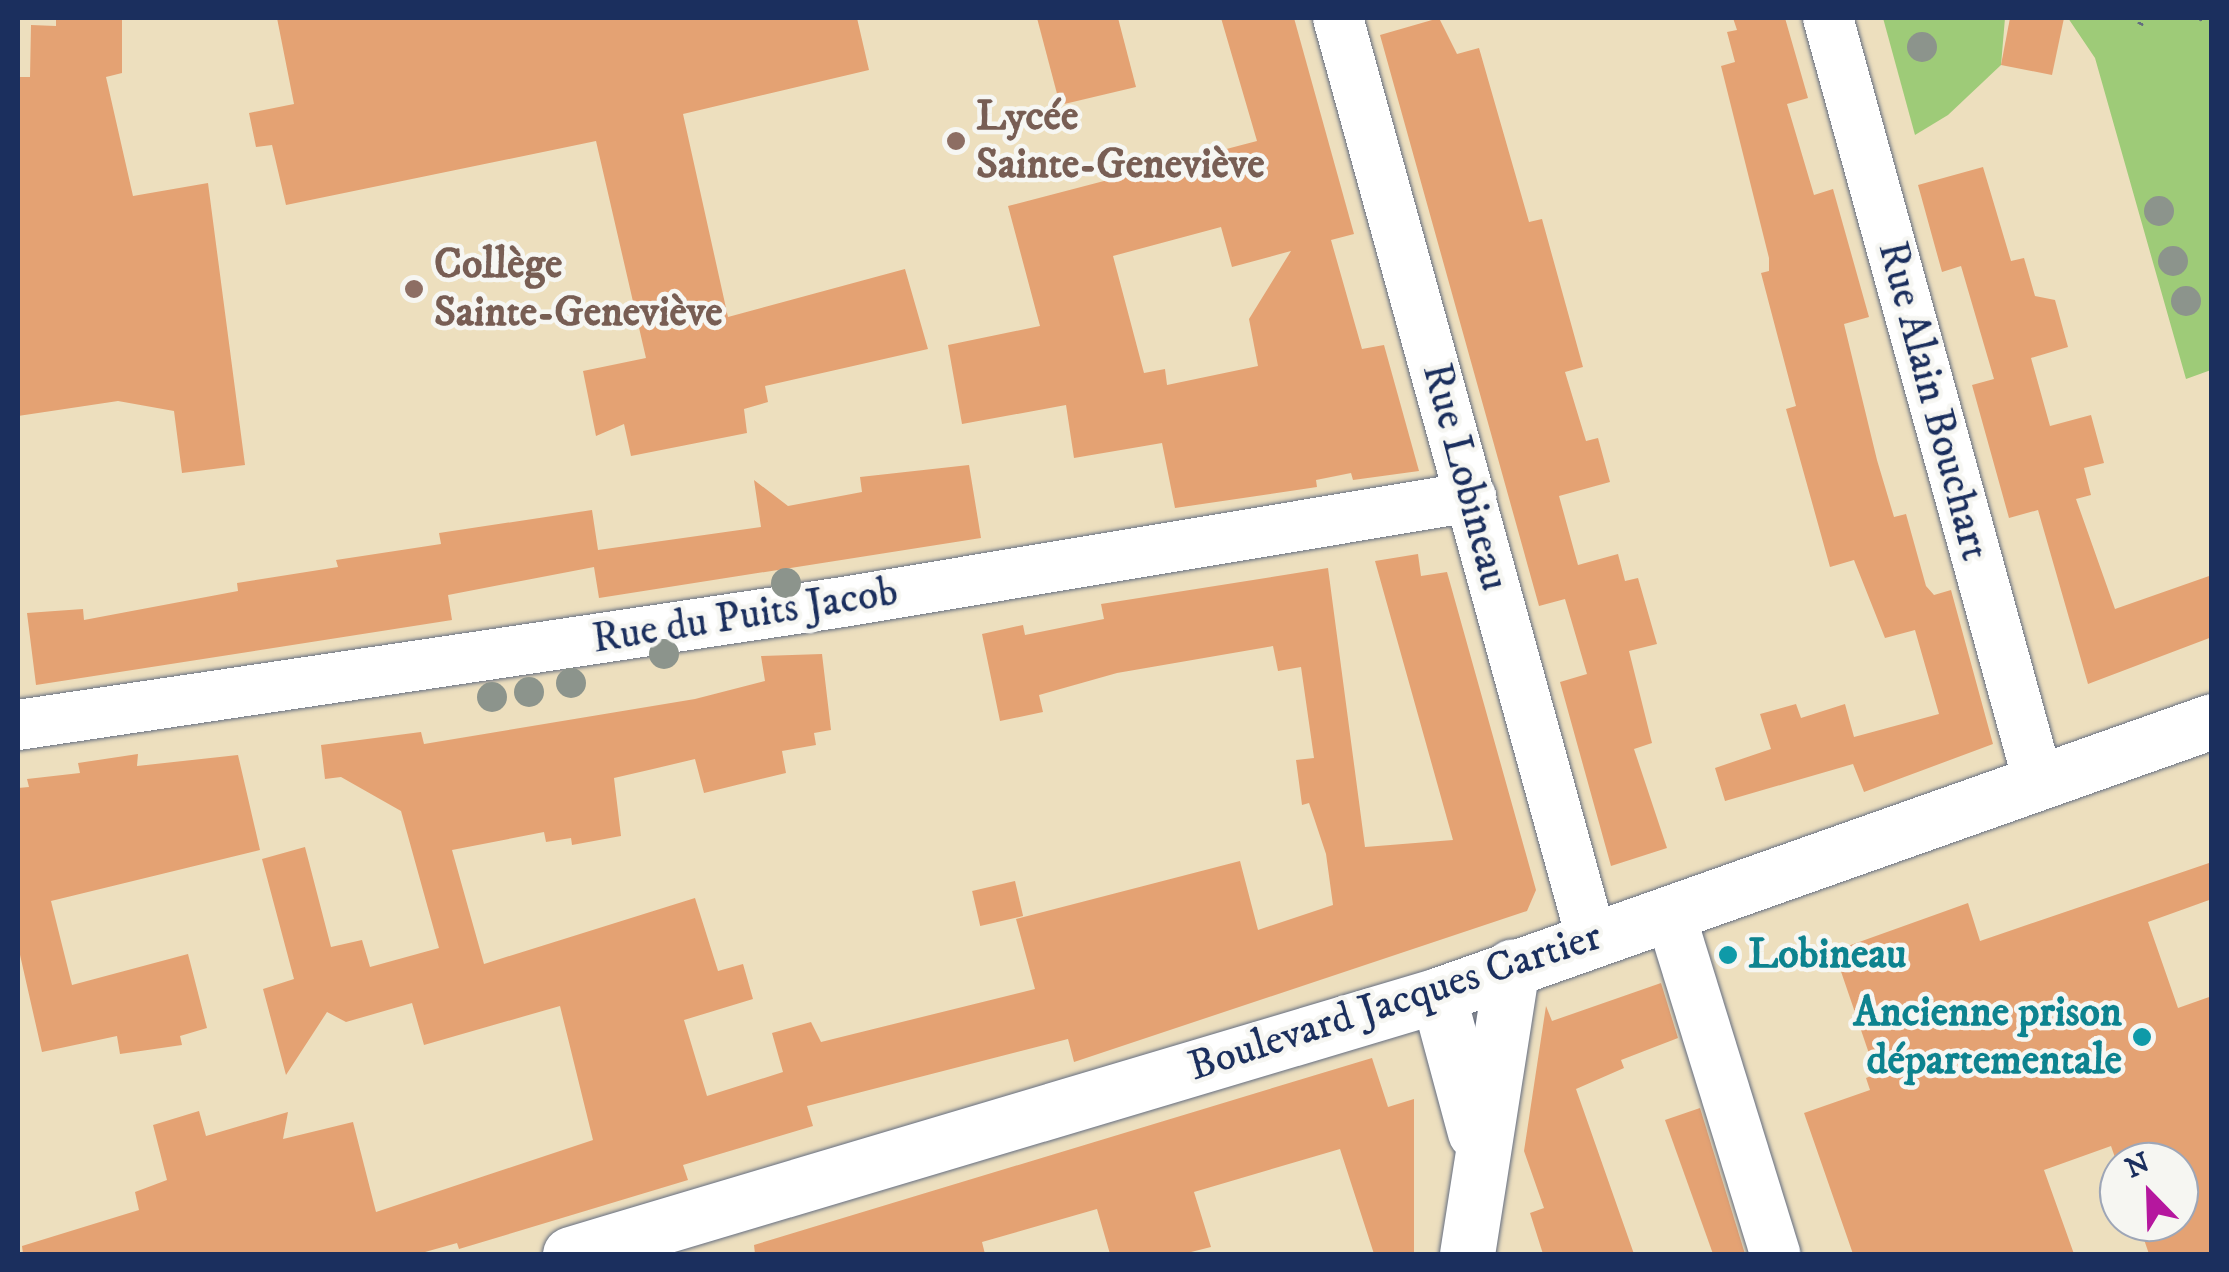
<!DOCTYPE html>
<meta charset="utf-8">
<style>
body{margin:0}
#map{position:relative;width:2229px;height:1272px;overflow:hidden;background:#eddfbe;font-family:"IM FELL DW Pica",serif}
div>[style]{position:absolute}
.green>*{inset:0;background:#9ecb78}
.building>*{inset:0;background:#e4a273;transform-origin:0 0}
.path>*{height:6px;margin-top:-3px;transform-origin:0;background:repeating-linear-gradient(90deg,#646d80 0 2.5px,transparent 0 10.5px)}
.roads{filter:drop-shadow(0 0 2px #646d80) drop-shadow(0 0 2px #646d80)}
.minor>*{height:50px;margin:-25px;padding:0 25px;transform-origin:25px;border-radius:25px;background:#fff}
.tertiary>*{height:55px;margin:-27.5px;padding:0 27.5px;transform-origin:27.5px;border-radius:27.5px;background:#fff}
.trees>*{width:30px;height:30px;margin:-15px;border-radius:50%;background:#8c948c}
.dots>*{width:28px;height:28px;translate:-50% -50%;box-sizing:border-box;border:5px solid #f6f6f2;border-radius:50%}
span{translate:-50% -50%;white-space:nowrap;text-align:center;line-height:1.15;-webkit-text-stroke:9px #f6f6f2;paint-order:stroke}
.education-label{font-size:42px;color:#785e54;font-weight:700}
.left{translate:0 -50%;text-align:left}
.street-label{font-size:42px;color:#1b2f5e}
.culture-label{font-size:42px;color:#0d838f;font-weight:700}
.right{translate:-100% -50%;text-align:right}
.frame{position:absolute;inset:0;border:20px solid #1b2f5e;pointer-events:none}
.north{position:absolute;left:2099px;top:1142px;width:100px;height:100px;box-sizing:border-box;background:#f6f6f2;border:2px solid #9ea6b7;border-radius:50%;rotate:337deg;font-size:28px;font-weight:700;line-height:40px;text-align:center;color:#1b2f5e}
.north::after{content:'';display:block;margin:auto;width:35px;height:45px;background:#b5179e;clip-path:polygon(50% 0,100% 100%,50% 72%,0 100%)}
</style>
<div id="map">
<div class="green">
<i style="clip-path:polygon(1883px 18px,2005px 18px,2001px 65px,1948px 115px,1915px 135px)"></i>
<i style="clip-path:polygon(2068px 18px,2211px 18px,2211px 370px,2186px 379px,2095px 58px)"></i>
</div>
<div class="building">
<i style="clip-path:polygon(56px 18px,122px 18px,122px 73px,106px 77px,133px 196px,208px 183px,245px 465px,182px 473px,174px 411px,118px 401px,18px 416px,18px 77px,30px 77px,31px 25px,56px 26px)"></i>
<i style="clip-path:polygon(277px 18px,857px 18px,869px 70px,683px 114px,728px 317px,905px 269px,928px 349px,765px 386px,768px 402px,744px 409px,747px 433px,631px 456px,624px 424px,596px 436px,583px 371px,646px 358px,596px 141px,286px 205px,272px 145px,256px 147px,249px 113px,294px 104px)"></i>
<i style="clip-path:polygon(1037px 18px,1118px 18px,1136px 87px,1060px 105px)"></i>
<i style="clip-path:polygon(evenodd,1221px 18px,1294px 18px,1354px 234px,1331px 240px,1362px 349px,1384px 345px,1419px 471px,1353px 480px,1351px 473px,1316px 480px,1317px 487px,1175px 508px,1162px 443px,1074px 458px,1066px 405px,962px 424px,948px 345px,1040px 326px,1008px 206px,1257px 141px,1221px 18px,1221px 227px,1232px 267px,1291px 251px,1249px 319px,1258px 366px,1167px 385px,1165px 369px,1144px 373px,1113px 256px,1221px 227px)"></i>
<i style="clip-path:polygon(1439px 18px,1457px 54px,1479px 48px,1529px 222px,1542px 219px,1583px 367px,1565px 372px,1586px 441px,1598px 438px,1610px 482px,1559px 496px,1578px 565px,1618px 554px,1625px 581px,1638px 578px,1657px 644px,1629px 651px,1652px 743px,1634px 749px,1667px 848px,1611px 866px,1560px 682px,1587px 674px,1565px 599px,1539px 606px,1380px 35px)"></i>
<i style="clip-path:polygon(1733px 18px,1785px 18px,1808px 98px,1787px 104px,1814px 195px,1833px 189px,1869px 317px,1844px 324px,1877px 460px,1894px 517px,1906px 514px,1926px 586px,1934px 595px,1951px 590px,1993px 744px,1864px 792px,1853px 764px,1725px 801px,1715px 768px,1771px 749px,1760px 714px,1796px 704px,1801px 718px,1845px 704px,1854px 737px,1939px 714px,1915px 630px,1885px 638px,1854px 560px,1830px 567px,1786px 409px,1796px 406px,1761px 273px,1769px 271px,1769px 258px,1721px 66px,1735px 62px,1727px 32px,1737px 30px)"></i>
<i style="clip-path:polygon(2010px 18px,2064px 18px,2052px 75px,2001px 65px)"></i>
<i style="clip-path:polygon(1983px 167px,2011px 261px,2024px 258px,2035px 296px,2055px 300px,2068px 347px,2031px 358px,2050px 426px,2091px 415px,2104px 463px,2084px 468px,2091px 495px,2076px 499px,2115px 609px,2212px 575px,2212px 637px,2088px 684px,2038px 510px,2009px 518px,1972px 385px,1994px 379px,1961px 266px,1942px 272px,1918px 185px)"></i>
<i style="clip-path:polygon(969px 465px,981px 538px,599px 598px,594px 567px,448px 595px,452px 620px,36px 685px,27px 613px,83px 609px,84px 620px,238px 591px,237px 583px,338px 567px,336px 560px,441px 544px,439px 533px,592px 510px,598px 550px,761px 527px,754px 480px,788px 506px,862px 492px,860px 477px)"></i>
<i style="clip-path:polygon(1418px 554px,1421px 576px,1447px 572px,1536px 890px,1527px 911px,1074px 1062px,1068px 1039px,807px 1106px,813px 1126px,683px 1165px,688px 1180px,459px 1249px,457px 1243px,418px 1254px,23px 1254px,22px 1246px,139px 1210px,135px 1192px,167px 1180px,153px 1125px,199px 1111px,206px 1136px,288px 1112px,283px 1139px,353px 1122px,376px 1212px,593px 1140px,560px 1006px,424px 1045px,412px 1003px,346px 1022px,327px 1012px,286px 1075px,263px 989px,294px 979px,262px 859px,305px 847px,331px 947px,362px 940px,370px 967px,439px 948px,401px 811px,341px 777px,325px 779px,321px 745px,421px 732px,424px 744px,695px 699px,765px 681px,761px 656px,822px 654px,831px 730px,814px 733px,816px 745px,782px 751px,786px 773px,704px 793px,695px 759px,653px 769px,614px 778px,621px 836px,572px 845px,571px 838px,546px 842px,544px 832px,452px 850px,484px 964px,695px 898px,718px 971px,743px 964px,753px 999px,684px 1020px,707px 1096px,783px 1072px,772px 1033px,811px 1022px,821px 1042px,1035px 989px,1016px 919px,1240px 861px,1258px 930px,1333px 905px,1326px 854px,1309px 803px,1302px 805px,1296px 760px,1314px 758px,1301px 667px,1278px 671px,1273px 646px,1117px 673px,1039px 695px,1043px 712px,1000px 721px,982px 634px,1023px 625px,1025px 635px,1104px 619px,1101px 604px,1328px 568px,1365px 847px,1453px 840px,1375px 561px)"></i>
<i style="clip-path:polygon(138px 754px,137px 766px,238px 755px,260px 850px,51px 901px,72px 985px,188px 954px,207px 1028px,180px 1036px,182px 1045px,120px 1054px,117px 1036px,42px 1052px,18px 946px,18px 788px,29px 787px,27px 779px,80px 773px,78px 763px)"></i>
<i style="clip-path:polygon(2212px 862px,2212px 899px,2148px 922px,2178px 1008px,2212px 996px,2212px 1254px,2149px 1254px,2138px 1222px,2179px 1222px,2179px 1162px,2119px 1162px,2119px 1169px,2111px 1146px,2044px 1170px,2074px 1254px,1853px 1254px,1804px 1113px,1870px 1090px,1866px 1078px,1876px 1074px,1834px 951px,1968px 903px,1980px 941px)"></i>
<i style="left:1015px;top:881px;width:36px;height:44px;rotate:77deg"></i>
<i style="clip-path:polygon(1661px 983px,1678px 1038px,1621px 1060px,1624px 1068px,1576px 1089px,1634px 1254px,1543px 1254px,1530px 1213px,1544px 1208px,1524px 1151px,1546px 1006px,1552px 1021px)"></i>
<i style="clip-path:polygon(1372px 1058px,1388px 1107px,1414px 1099px,1414px 1254px,1374px 1254px,1340px 1149px,1194px 1192px,1211px 1247px,1183px 1254px,1110px 1254px,1097px 1209px,982px 1242px,985px 1254px,755px 1254px,754px 1245px)"></i>
<i style="clip-path:polygon(1700px 1108px,1745px 1254px,1713px 1254px,1665px 1120px)"></i>
</div>
<div class="path">
<i style="left:2200px;top:18px;width:13px;rotate:18deg"></i>
<i style="left:2140px;top:25px;width:8px;rotate:-67deg"></i>
</div>
<div class="roads">
<div class="minor">
<i style="left:1338px;top:18px;width:953px;rotate:74.61deg"></i>
<i style="left:1828px;top:18px;width:795px;rotate:74.6deg"></i>
<i style="left:18px;top:725px;width:834px;rotate:-8.48deg"></i>
<i style="left:843px;top:602px;width:637px;rotate:-9.49deg"></i>
<i style="left:1671px;top:917px;width:353px;rotate:72.8deg"></i>
</div>
<div class="tertiary">
<i style="left:1438px;top:995px;width:142px;rotate:74.9deg"></i>
<i style="left:570px;top:1254px;width:906px;rotate:-16.61deg"></i>
<i style="left:1438px;top:995px;width:821px;rotate:-19.49deg"></i>
<i style="left:1467px;top:1254px;width:291px;rotate:-81.1deg"></i>
</div>
</div>
<div class="trees">
<i style="left:1922px;top:47px"></i>
<i style="left:2159px;top:211px"></i>
<i style="left:2173px;top:261px"></i>
<i style="left:2186px;top:301px"></i>
<i style="left:786px;top:583px"></i>
<i style="left:664px;top:654px"></i>
<i style="left:571px;top:683px"></i>
<i style="left:529px;top:692px"></i>
<i style="left:492px;top:697px"></i>
</div>
<div class="dots">
<i style="left:956px;top:141px;background:#8d6e63"></i>
<i style="left:414px;top:289px;background:#8d6e63"></i>
<i style="left:1728px;top:955px;background:#0f9aa8"></i>
<i style="left:2142px;top:1037px;background:#0f9aa8"></i>
</div>
<div class="education-label">
<span class="left" style="left:976px;top:141px">Lycée<br>Sainte-Geneviève</span>
<span class="left" style="left:434px;top:289px">Collège<br>Sainte-Geneviève</span>
</div>
<div class="street-label">
<span style="left:1933px;top:401px;rotate:75deg">Rue Alain Bouchart</span>
<span style="left:1465px;top:477px;rotate:75deg">Rue Lobineau</span>
<span style="left:745px;top:616px;rotate:-9deg">Rue du Puits Jacob</span>
<span style="left:1395px;top:1002px;rotate:-18deg">Boulevard Jacques Cartier</span>
</div>
<div class="culture-label">
<span class="left" style="left:1748px;top:955px">Lobineau</span>
<span class="right" style="left:2122px;top:1037px">Ancienne prison<br>départementale</span>
</div>
<div class="frame"></div>
<div class="north">N</div>
</div>
